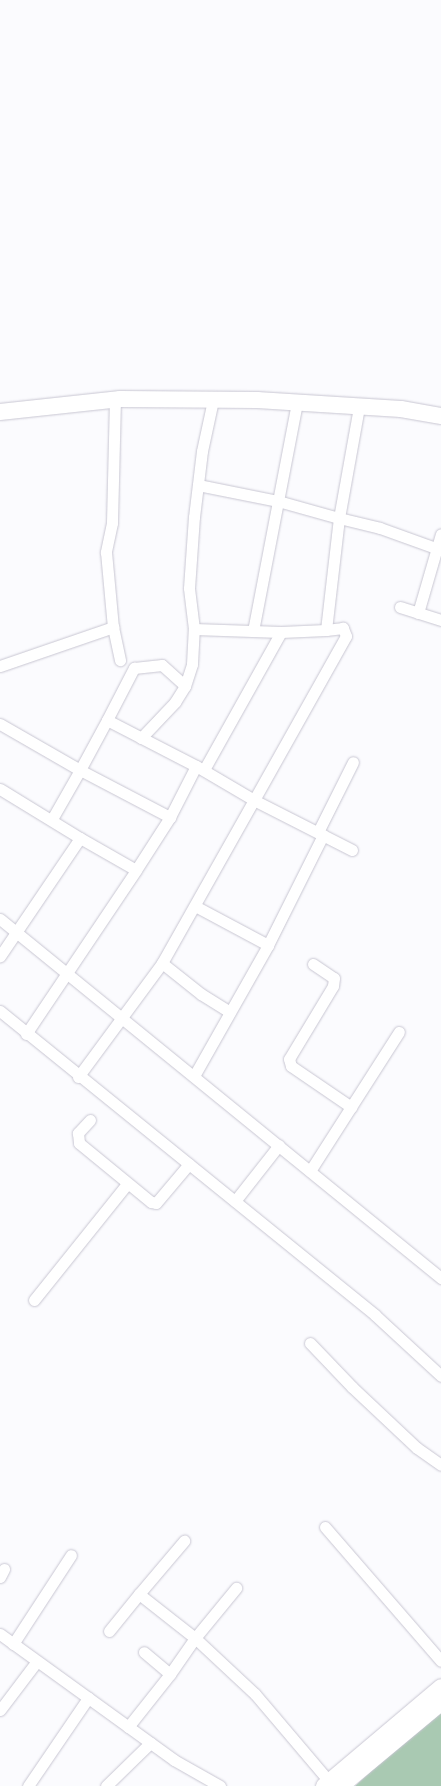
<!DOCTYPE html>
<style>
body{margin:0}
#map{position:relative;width:441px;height:1786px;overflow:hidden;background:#fbfbfe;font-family:"Playfair Display",serif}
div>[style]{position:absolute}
.forest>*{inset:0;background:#a9c9b2}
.roads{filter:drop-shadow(0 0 1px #c8c6d2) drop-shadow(0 0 1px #c8c6d2)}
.street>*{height:11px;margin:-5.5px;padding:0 5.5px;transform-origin:5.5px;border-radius:5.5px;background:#fff}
.secondary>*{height:16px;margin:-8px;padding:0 8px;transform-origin:8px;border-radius:8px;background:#fff}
span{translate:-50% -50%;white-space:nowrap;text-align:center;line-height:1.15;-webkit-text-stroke:5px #fff;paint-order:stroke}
</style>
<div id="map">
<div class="forest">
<i style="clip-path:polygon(441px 1712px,441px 1786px,355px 1786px,406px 1739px)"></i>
</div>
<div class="roads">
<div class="street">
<i style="left:115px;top:399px;width:124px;rotate:91.4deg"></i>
<i style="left:112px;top:523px;width:30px;rotate:102deg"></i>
<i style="left:106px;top:552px;width:75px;rotate:84.7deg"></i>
<i style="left:113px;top:627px;width:34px;rotate:78deg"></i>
<i style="left:198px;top:485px;width:82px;rotate:11.3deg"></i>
<i style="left:278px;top:501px;width:63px;rotate:15.6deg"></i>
<i style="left:339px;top:518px;width:113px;rotate:-79.8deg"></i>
<i style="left:400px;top:607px;width:43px;rotate:17.6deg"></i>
<i style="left:418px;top:613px;width:82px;rotate:-73.8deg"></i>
<i style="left:194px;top:629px;width:87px;rotate:2deg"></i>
<i style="left:281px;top:632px;width:158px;rotate:119.2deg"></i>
<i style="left:253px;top:631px;width:232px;rotate:-79.1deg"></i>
<i style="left:281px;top:632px;width:45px;rotate:-2.5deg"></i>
<i style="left:0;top:666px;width:120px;rotate:-19deg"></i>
<i style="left:107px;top:720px;width:59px;rotate:-62.6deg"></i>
<i style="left:134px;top:668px;width:28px;rotate:-6deg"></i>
<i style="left:162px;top:665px;width:31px;rotate:42deg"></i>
<i style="left:0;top:724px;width:92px;rotate:29.9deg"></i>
<i style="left:80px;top:770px;width:56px;rotate:119.7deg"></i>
<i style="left:141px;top:738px;width:50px;rotate:-46.6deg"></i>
<i style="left:175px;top:702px;width:19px;rotate:-58deg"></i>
<i style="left:185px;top:686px;width:23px;rotate:-72deg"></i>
<i style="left:192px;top:664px;width:35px;rotate:-87deg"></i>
<i style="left:194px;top:629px;width:41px;rotate:-97deg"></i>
<i style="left:189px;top:588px;width:71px;rotate:-86deg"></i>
<i style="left:194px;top:517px;width:66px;rotate:-83.1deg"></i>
<i style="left:202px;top:451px;width:52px;rotate:-77.8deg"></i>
<i style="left:0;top:789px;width:94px;rotate:31.5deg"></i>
<i style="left:80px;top:838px;width:143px;rotate:124.1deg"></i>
<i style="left:318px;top:832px;width:78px;rotate:-63.4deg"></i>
<i style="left:80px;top:838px;width:64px;rotate:29.7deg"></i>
<i style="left:352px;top:850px;width:110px;rotate:-153deg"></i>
<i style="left:254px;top:800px;width:188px;rotate:-60.7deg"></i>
<i style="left:346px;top:636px;width:9px;rotate:-111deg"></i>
<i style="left:343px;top:628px;width:17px;rotate:173deg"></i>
<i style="left:326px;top:630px;width:113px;rotate:-83.4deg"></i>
<i style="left:339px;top:518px;width:42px;rotate:13.7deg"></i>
<i style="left:380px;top:528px;width:65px;rotate:19.8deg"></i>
<i style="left:195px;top:906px;width:83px;rotate:28.1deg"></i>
<i style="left:0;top:919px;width:569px;rotate:39.15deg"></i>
<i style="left:162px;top:963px;width:50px;rotate:38.5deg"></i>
<i style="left:201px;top:994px;width:34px;rotate:32deg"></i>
<i style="left:313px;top:964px;width:25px;rotate:34deg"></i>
<i style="left:334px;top:978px;width:8px;rotate:97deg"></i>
<i style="left:333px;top:986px;width:85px;rotate:121.1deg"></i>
<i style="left:289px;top:1059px;width:7px;rotate:74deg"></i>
<i style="left:291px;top:1066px;width:73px;rotate:34.3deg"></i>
<i style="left:0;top:1011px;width:483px;rotate:39deg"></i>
<i style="left:375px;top:1315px;width:90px;rotate:42.7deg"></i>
<i style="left:26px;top:1034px;width:197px;rotate:-56.1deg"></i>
<i style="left:136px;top:870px;width:63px;rotate:-57.3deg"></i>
<i style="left:170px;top:817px;width:57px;rotate:-63deg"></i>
<i style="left:196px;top:766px;width:100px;rotate:-152.7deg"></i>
<i style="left:107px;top:720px;width:57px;rotate:118.4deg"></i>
<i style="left:80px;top:770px;width:102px;rotate:27.6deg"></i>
<i style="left:194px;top:1076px;width:150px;rotate:-60.5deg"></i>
<i style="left:268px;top:945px;width:123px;rotate:-63.4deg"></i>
<i style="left:78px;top:1077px;width:142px;rotate:-53.6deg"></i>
<i style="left:162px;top:963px;width:187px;rotate:-60.6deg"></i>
<i style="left:254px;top:800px;width:67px;rotate:-149.6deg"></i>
<i style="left:90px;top:1120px;width:18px;rotate:133deg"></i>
<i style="left:78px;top:1133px;width:10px;rotate:84deg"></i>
<i style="left:79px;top:1143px;width:93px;rotate:39.3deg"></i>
<i style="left:151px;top:1202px;width:5px;rotate:11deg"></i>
<i style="left:156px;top:1203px;width:51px;rotate:-49.8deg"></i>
<i style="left:310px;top:1171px;width:165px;rotate:-57.4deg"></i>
<i style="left:235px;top:1201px;width:71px;rotate:-51.8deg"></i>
<i style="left:34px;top:1300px;width:149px;rotate:-51.3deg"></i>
<i style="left:310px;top:1343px;width:61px;rotate:46.3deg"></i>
<i style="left:352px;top:1387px;width:89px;rotate:43.2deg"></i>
<i style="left:417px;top:1448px;width:29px;rotate:35deg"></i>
<i style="left:325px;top:1527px;width:177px;rotate:49.1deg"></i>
<i style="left:0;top:1577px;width:9px;rotate:-63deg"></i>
<i style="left:139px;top:1594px;width:70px;rotate:-49.7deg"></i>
<i style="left:109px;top:1631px;width:48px;rotate:-51deg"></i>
<i style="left:139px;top:1594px;width:71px;rotate:38.2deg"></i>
<i style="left:195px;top:1638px;width:65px;rotate:-50.6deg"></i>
<i style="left:0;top:1634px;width:215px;rotate:35.9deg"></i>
<i style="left:174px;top:1760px;width:53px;rotate:29.5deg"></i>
<i style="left:13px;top:1644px;width:106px;rotate:-56.9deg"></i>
<i style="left:170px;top:1674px;width:44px;rotate:-55.2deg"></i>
<i style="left:195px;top:1638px;width:82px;rotate:43deg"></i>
<i style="left:255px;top:1694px;width:121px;rotate:49.7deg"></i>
<i style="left:0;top:1710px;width:61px;rotate:-52.9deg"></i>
<i style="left:128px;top:1727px;width:68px;rotate:-51.6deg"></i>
<i style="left:170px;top:1674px;width:34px;rotate:-140deg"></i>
<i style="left:28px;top:1786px;width:107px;rotate:-55.7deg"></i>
<i style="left:106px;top:1786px;width:62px;rotate:-44.3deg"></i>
</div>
<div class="secondary">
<i style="left:0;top:412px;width:121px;rotate:-6.2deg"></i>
<i style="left:120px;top:399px;width:137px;rotate:0.4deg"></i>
<i style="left:257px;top:400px;width:144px;rotate:3.6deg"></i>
<i style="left:401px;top:409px;width:41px;rotate:9.9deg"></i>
<i style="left:324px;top:1786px;width:153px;rotate:-40.2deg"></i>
<i style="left:341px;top:1786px;width:130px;rotate:-39.7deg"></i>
</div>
</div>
</div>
